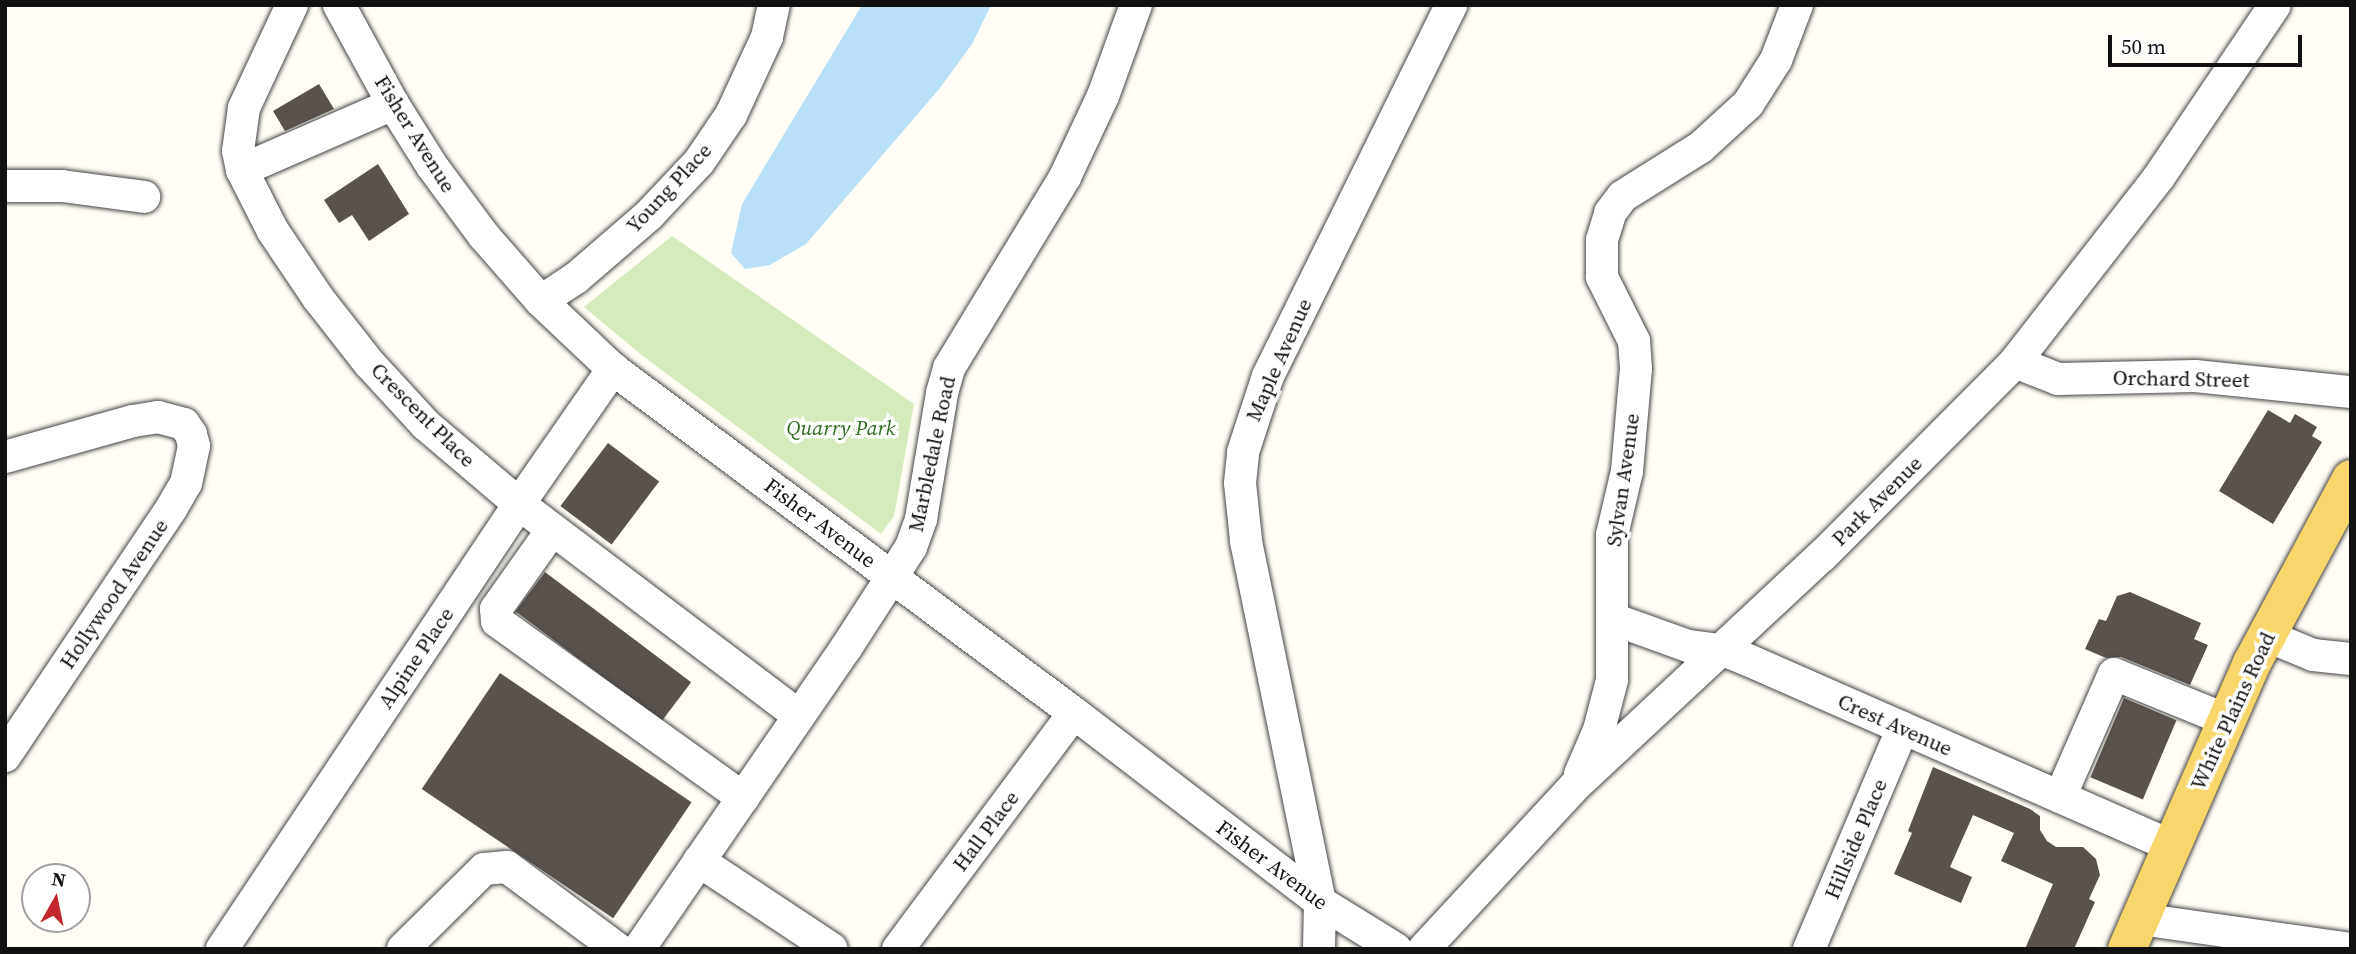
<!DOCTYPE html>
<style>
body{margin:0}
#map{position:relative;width:2356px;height:954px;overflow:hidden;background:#fffdf5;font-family:"Source Serif 4",serif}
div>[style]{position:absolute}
.green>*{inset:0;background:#d5ebbd}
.water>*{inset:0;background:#b9e0f7}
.building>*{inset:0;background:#5a524d;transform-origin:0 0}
.roads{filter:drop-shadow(0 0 2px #444) drop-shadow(0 0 2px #444)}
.minor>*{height:32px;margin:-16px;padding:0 16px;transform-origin:16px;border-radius:16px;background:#fff}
.major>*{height:38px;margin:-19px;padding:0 19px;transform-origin:19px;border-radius:19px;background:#f9d66b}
span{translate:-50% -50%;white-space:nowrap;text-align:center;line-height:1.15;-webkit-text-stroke:7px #fff;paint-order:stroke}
.street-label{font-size:21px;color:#111}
.park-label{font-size:21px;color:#2f6b1f;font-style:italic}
.frame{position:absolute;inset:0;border:7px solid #111;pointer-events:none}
.north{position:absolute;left:21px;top:863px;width:70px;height:70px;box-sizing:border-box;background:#fff;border:2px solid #a0a0a0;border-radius:50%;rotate:9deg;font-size:19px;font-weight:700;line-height:28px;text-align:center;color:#111}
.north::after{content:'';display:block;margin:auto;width:24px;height:32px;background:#c4262e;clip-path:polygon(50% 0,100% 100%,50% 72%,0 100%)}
.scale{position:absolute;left:2108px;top:35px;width:194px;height:32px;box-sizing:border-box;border:4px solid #111;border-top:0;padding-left:9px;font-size:21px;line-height:24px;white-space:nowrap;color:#111;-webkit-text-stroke:5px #fff;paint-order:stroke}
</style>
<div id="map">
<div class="green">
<i style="clip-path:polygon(672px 236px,914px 404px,894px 516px,881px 534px,643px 356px,584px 307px)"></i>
</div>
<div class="water">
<i style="clip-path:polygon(862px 5px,991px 5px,972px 44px,940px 88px,806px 244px,770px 265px,745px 269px,731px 253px,742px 204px)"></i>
</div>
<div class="building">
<i style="clip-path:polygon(319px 84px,334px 109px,285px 131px,273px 111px)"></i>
<i style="clip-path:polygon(378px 164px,409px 214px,369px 241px,352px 215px,339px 223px,324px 200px)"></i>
<i style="clip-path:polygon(2268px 410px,2290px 423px,2295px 414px,2317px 427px,2312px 436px,2322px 442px,2273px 524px,2219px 491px)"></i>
<i style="left:608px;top:443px;width:64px;height:79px;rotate:37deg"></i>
<i style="left:545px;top:572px;width:183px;height:49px;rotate:37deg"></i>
<i style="clip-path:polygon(2130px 592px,2201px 623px,2194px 639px,2208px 645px,2190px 685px,2121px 657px,2106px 658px,2085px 649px,2099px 619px,2106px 621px,2117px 596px)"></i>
<i style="left:500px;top:673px;width:231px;height:140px;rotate:34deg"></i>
<i style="left:2124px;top:698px;width:57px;height:86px;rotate:23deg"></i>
<i style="clip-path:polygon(1933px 767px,2030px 809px,2040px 816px,2040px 830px,2047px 841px,2056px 847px,2083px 847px,2096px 859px,2100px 875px,2089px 899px,2095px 902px,2074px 949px,2025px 949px,2053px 884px,2001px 861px,2014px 833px,1973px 815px,1950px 867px,1972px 877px,1961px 903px,1894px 874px,1912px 833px,1908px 831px)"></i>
</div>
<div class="roads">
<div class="minor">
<i style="left:292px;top:5px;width:114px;rotate:115deg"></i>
<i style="left:244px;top:108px;width:43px;rotate:97.9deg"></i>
<i style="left:238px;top:151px;width:19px;rotate:78deg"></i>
<i style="left:242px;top:170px;width:68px;rotate:63.1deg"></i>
<i style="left:273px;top:231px;width:81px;rotate:56.1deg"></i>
<i style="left:318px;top:298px;width:83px;rotate:51.9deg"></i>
<i style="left:369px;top:363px;width:84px;rotate:47.4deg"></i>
<i style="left:426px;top:425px;width:122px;rotate:40.3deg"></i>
<i style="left:519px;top:504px;width:351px;rotate:37.1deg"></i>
<i style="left:339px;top:5px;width:113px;rotate:61.4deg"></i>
<i style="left:393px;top:104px;width:73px;rotate:57.8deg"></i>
<i style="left:432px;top:166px;width:87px;rotate:53.4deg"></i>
<i style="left:484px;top:236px;width:86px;rotate:48.8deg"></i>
<i style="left:541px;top:301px;width:99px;rotate:43.4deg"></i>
<i style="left:613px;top:369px;width:575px;rotate:36.73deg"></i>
<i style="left:1074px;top:713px;width:310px;rotate:37.5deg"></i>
<i style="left:1320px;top:902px;width:89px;rotate:31.7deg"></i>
<i style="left:242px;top:170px;width:165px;rotate:-23.6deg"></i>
<i style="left:5px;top:186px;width:57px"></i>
<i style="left:62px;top:186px;width:83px;rotate:7.6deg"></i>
<i style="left:541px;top:301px;width:42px;rotate:-33.3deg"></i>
<i style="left:576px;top:278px;width:96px;rotate:-40.8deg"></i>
<i style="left:649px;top:215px;width:73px;rotate:-46.7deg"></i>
<i style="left:699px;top:162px;width:57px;rotate:-55.8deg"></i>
<i style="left:731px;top:115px;width:86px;rotate:-65.2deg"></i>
<i style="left:767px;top:37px;width:33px;rotate:-78deg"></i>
<i style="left:2015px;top:362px;width:46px;rotate:21.6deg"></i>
<i style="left:2058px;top:379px;width:137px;rotate:-1.3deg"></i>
<i style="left:2195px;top:376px;width:157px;rotate:5.9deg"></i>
<i style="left:5px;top:457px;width:133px;rotate:-15.7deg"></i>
<i style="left:133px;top:421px;width:25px;rotate:-9deg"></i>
<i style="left:158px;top:417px;width:27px;rotate:15deg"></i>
<i style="left:184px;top:424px;width:12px;rotate:55deg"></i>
<i style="left:191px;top:434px;width:12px;rotate:76deg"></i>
<i style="left:194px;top:446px;width:38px;rotate:102deg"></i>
<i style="left:186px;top:483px;width:30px;rotate:120deg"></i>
<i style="left:171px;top:509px;width:298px;rotate:123.9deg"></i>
<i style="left:552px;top:530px;width:97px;rotate:125.3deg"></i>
<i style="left:496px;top:609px;width:12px;rotate:85deg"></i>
<i style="left:497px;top:621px;width:303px;rotate:35.7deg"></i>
<i style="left:1613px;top:619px;width:80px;rotate:19.8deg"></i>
<i style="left:1688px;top:646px;width:35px;rotate:7deg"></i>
<i style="left:1723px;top:650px;width:27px;rotate:22deg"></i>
<i style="left:1748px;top:660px;width:463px;rotate:23.7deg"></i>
<i style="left:2267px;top:636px;width:50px;rotate:22.4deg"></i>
<i style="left:2313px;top:655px;width:38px;rotate:6deg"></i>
<i style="left:1580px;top:774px;width:48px;rotate:-66.6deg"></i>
<i style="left:1599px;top:730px;width:52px;rotate:-75.4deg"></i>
<i style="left:1612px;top:680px;width:145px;rotate:-90deg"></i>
<i style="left:1612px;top:535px;width:66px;rotate:-76.8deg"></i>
<i style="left:1627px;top:471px;width:102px;rotate:-85deg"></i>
<i style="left:1636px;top:369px;width:28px;rotate:-94deg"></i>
<i style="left:1634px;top:341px;width:72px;rotate:-116.6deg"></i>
<i style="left:1602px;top:277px;width:37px;rotate:-90deg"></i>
<i style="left:1602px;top:240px;width:28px;rotate:-73deg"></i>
<i style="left:1610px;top:213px;width:21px;rotate:-53deg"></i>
<i style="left:1623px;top:196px;width:92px;rotate:-32.1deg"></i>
<i style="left:1701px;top:147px;width:64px;rotate:-42.5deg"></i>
<i style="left:1748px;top:104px;width:52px;rotate:-57.5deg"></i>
<i style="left:1776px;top:60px;width:59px;rotate:-69.1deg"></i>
<i style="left:2060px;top:797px;width:134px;rotate:-66.3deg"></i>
<i style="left:2114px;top:674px;width:122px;rotate:22.2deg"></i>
<i style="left:699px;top:861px;width:159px;rotate:33.5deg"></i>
<i style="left:2140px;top:919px;width:212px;rotate:8.1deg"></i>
<i style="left:222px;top:949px;width:535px;rotate:-56.28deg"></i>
<i style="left:519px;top:504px;width:165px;rotate:-55.2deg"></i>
<i style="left:403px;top:949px;width:114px;rotate:-44.6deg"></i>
<i style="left:484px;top:869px;width:23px;rotate:-5deg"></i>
<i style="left:507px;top:867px;width:138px;rotate:36.5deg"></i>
<i style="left:639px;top:949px;width:365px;rotate:-55.5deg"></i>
<i style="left:846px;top:648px;width:120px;rotate:-57.2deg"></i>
<i style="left:911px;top:547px;width:30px;rotate:-70deg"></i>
<i style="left:921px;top:519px;width:128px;rotate:-80.5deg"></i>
<i style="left:942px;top:393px;width:26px;rotate:-74deg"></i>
<i style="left:949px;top:368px;width:223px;rotate:-58.7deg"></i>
<i style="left:1065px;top:177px;width:89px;rotate:-64.9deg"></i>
<i style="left:1103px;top:96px;width:97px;rotate:-70.1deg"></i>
<i style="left:898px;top:949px;width:294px;rotate:-53.3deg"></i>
<i style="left:1319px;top:949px;width:47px;rotate:-88.8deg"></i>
<i style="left:1320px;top:902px;width:369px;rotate:-101.6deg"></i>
<i style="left:1246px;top:540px;width:57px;rotate:-96deg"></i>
<i style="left:1240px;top:483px;width:31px;rotate:-84deg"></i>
<i style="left:1243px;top:452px;width:80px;rotate:-71.8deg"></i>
<i style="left:1268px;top:376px;width:414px;rotate:-63.7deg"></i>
<i style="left:1424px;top:949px;width:222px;rotate:-47.2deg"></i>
<i style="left:1575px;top:786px;width:338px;rotate:-43deg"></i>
<i style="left:1822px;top:556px;width:274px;rotate:-45.1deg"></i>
<i style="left:2015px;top:362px;width:234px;rotate:-52.1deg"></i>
<i style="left:2159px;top:177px;width:207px;rotate:-56deg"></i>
<i style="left:1809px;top:949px;width:240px;rotate:-67deg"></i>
</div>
<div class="major">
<i style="left:2127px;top:949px;width:312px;rotate:-66.4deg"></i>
<i style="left:2252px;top:663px;width:209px;rotate:-61.7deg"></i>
</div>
</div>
<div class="street-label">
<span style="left:415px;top:134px;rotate:58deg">Fisher Avenue</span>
<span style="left:669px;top:188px;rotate:-47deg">Young Place</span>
<span style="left:1279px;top:360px;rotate:-66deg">Maple Avenue</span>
<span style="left:2181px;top:379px;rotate:1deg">Orchard Street</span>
<span style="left:423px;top:415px;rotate:45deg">Crescent Place</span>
<span style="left:932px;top:454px;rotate:-78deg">Marbledale Road</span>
<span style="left:1623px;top:480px;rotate:-82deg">Sylvan Avenue</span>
<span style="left:1877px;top:501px;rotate:-45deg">Park Avenue</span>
<span style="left:820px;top:523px;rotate:37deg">Fisher Avenue</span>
<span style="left:114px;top:594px;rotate:-56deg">Hollywood Avenue</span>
<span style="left:416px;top:658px;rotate:-56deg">Alpine Place</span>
<span style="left:2233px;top:711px;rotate:-65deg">White Plains Road</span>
<span style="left:1895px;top:725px;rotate:24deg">Crest Avenue</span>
<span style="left:986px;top:831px;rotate:-53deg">Hall Place</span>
<span style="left:1856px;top:839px;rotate:-67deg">Hillside Place</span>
<span style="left:1272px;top:865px;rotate:37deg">Fisher Avenue</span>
</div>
<div class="park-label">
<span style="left:841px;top:428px">Quarry Park</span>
</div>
<div class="frame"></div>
<div class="north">N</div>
<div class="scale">50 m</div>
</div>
